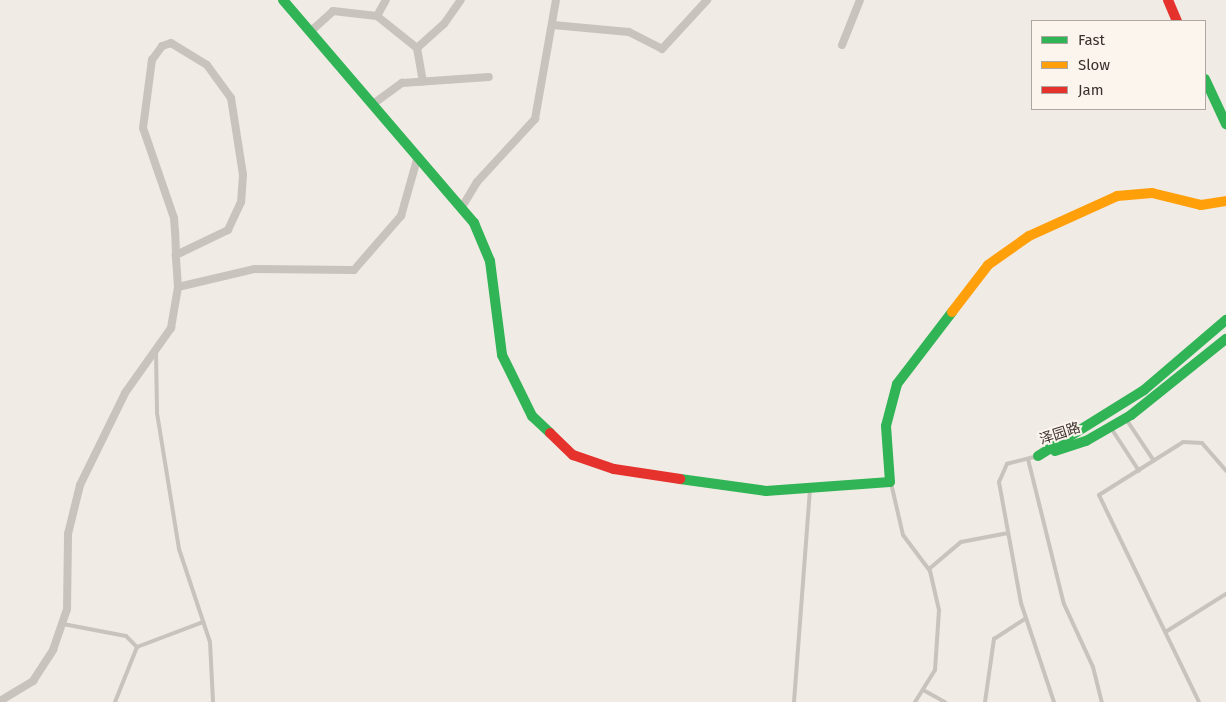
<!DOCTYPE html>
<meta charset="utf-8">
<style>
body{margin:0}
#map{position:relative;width:1226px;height:702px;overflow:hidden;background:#f0ebe5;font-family:"Fira Sans","Noto Sans SC",sans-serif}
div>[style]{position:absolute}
.lane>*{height:4px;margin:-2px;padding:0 2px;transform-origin:2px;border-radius:2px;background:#c9c3be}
.street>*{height:8px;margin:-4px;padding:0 4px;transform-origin:4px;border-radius:4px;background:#c9c3be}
.fast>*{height:10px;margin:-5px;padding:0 5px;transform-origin:5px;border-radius:5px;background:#30b455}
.slow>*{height:10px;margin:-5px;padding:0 5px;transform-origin:5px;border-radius:5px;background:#ff9f0a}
.jam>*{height:10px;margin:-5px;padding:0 5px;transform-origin:5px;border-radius:5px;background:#e5322d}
span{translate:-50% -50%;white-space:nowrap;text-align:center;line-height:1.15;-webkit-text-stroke:4px #fbf5ee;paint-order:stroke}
.street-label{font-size:14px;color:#3b302b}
.legend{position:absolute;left:1031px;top:20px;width:175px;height:90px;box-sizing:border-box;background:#fbf5ee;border:1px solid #aea6a0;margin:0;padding:6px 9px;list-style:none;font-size:15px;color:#3b302b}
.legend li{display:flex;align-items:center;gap:10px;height:25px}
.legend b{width:25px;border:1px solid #aea6a0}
</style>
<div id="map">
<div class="lane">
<i style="left:156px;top:353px;width:60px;rotate:89deg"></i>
<i style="left:157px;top:413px;width:138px;rotate:80.8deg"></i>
<i style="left:179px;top:549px;width:98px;rotate:71.6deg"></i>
<i style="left:210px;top:642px;width:60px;rotate:87.1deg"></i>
<i style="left:1126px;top:419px;width:50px;rotate:56.3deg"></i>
<i style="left:1111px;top:428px;width:51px;rotate:56.9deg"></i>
<i style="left:1038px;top:456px;width:32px;rotate:166deg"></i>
<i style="left:1007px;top:464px;width:20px;rotate:114deg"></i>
<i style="left:999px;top:482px;width:123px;rotate:79.7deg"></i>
<i style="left:1021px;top:603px;width:104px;rotate:71.6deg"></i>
<i style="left:1028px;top:459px;width:149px;rotate:76.1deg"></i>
<i style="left:1064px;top:604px;width:69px;rotate:65.3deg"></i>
<i style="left:1093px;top:667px;width:36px;rotate:76deg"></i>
<i style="left:891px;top:483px;width:53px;rotate:77deg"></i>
<i style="left:903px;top:535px;width:45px;rotate:53.1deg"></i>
<i style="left:930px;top:571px;width:40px;rotate:77deg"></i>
<i style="left:939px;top:610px;width:60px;rotate:93.8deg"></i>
<i style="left:935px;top:670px;width:38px;rotate:122deg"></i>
<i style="left:929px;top:569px;width:42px;rotate:-40.2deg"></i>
<i style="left:961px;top:542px;width:48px;rotate:-10.8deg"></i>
<i style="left:63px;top:624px;width:64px;rotate:10.8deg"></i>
<i style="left:126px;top:636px;width:16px;rotate:45deg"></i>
<i style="left:1167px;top:631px;width:70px;rotate:-32.1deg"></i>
<i style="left:925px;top:691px;width:23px;rotate:29deg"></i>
<i style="left:115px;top:702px;width:59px;rotate:-68.2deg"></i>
<i style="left:137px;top:647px;width:71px;rotate:-20.7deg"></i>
<i style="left:794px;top:702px;width:213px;rotate:-85.7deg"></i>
<i style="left:985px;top:702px;width:64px;rotate:-81.9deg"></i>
<i style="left:994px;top:639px;width:38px;rotate:-33deg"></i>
<i style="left:1199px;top:702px;width:230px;rotate:-115.8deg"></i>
<i style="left:1099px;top:495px;width:99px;rotate:-32.2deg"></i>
<i style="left:1183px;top:442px;width:19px;rotate:3deg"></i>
<i style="left:1202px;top:443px;width:37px;rotate:49deg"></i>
</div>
<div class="street">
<i style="left:377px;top:16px;width:18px;rotate:-61deg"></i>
<i style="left:553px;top:25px;width:76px;rotate:5.3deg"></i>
<i style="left:629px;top:32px;width:37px;rotate:27deg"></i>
<i style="left:662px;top:49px;width:67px;rotate:-47.4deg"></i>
<i style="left:310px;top:32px;width:31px;rotate:-42deg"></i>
<i style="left:333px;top:11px;width:44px;rotate:6.5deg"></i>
<i style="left:377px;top:16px;width:51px;rotate:38.7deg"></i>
<i style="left:417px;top:48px;width:34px;rotate:80deg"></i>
<i style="left:842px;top:45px;width:48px;rotate:-68.2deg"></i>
<i style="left:417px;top:48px;width:36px;rotate:-42deg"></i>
<i style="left:444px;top:24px;width:29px;rotate:-55deg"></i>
<i style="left:373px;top:104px;width:36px;rotate:-36deg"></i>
<i style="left:402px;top:83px;width:87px;rotate:-3.9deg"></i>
<i style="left:462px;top:207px;width:29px;rotate:-59deg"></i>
<i style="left:477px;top:182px;width:86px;rotate:-47.4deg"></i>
<i style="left:535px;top:119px;width:121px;rotate:-80deg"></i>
<i style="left:178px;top:287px;width:79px;rotate:-13.2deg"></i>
<i style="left:255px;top:269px;width:99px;rotate:0.6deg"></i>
<i style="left:354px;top:270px;width:72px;rotate:-49deg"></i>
<i style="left:401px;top:216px;width:62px;rotate:-74.2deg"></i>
<i style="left:0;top:701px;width:39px;rotate:-31deg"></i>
<i style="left:33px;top:681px;width:37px;rotate:-57deg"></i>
<i style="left:53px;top:650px;width:43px;rotate:-71.1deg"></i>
<i style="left:67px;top:609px;width:75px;rotate:-89.2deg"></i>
<i style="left:68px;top:534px;width:50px;rotate:-76.2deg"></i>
<i style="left:80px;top:485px;width:102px;rotate:-63.9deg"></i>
<i style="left:125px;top:393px;width:80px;rotate:-54.7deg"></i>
<i style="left:171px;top:328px;width:42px;rotate:-80.3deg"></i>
<i style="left:178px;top:287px;width:32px;rotate:-94deg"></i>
<i style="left:176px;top:255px;width:23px;rotate:-92deg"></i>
<i style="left:175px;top:232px;width:14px;rotate:-94deg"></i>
<i style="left:174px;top:218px;width:95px;rotate:-109deg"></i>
<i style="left:143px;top:128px;width:69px;rotate:-82.5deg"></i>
<i style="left:152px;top:60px;width:17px;rotate:-54deg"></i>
<i style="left:162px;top:46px;width:9px;rotate:-18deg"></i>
<i style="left:171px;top:43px;width:42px;rotate:31.4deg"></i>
<i style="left:207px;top:65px;width:41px;rotate:54deg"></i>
<i style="left:231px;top:98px;width:78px;rotate:81.1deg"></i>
<i style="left:243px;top:175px;width:27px;rotate:94deg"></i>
<i style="left:241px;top:202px;width:31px;rotate:115deg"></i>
<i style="left:228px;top:230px;width:58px;rotate:154.3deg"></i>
</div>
<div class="fast">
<i style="left:283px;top:0;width:294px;rotate:49.4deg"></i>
<i style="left:474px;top:223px;width:41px;rotate:67.2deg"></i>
<i style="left:490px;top:261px;width:95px;rotate:82.7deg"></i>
<i style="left:502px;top:355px;width:68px;rotate:63.8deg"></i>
<i style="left:532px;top:416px;width:25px;rotate:43deg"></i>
<i style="left:1205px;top:79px;width:50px;rotate:65deg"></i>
<i style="left:1055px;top:451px;width:33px;rotate:-18deg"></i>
<i style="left:1086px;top:441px;width:52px;rotate:-30deg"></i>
<i style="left:1131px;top:415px;width:122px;rotate:-38.7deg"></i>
<i style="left:1038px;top:456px;width:125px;rotate:-31.9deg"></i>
<i style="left:1144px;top:390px;width:108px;rotate:-40.5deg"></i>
<i style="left:680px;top:479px;width:87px;rotate:7.9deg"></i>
<i style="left:766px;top:491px;width:124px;rotate:-4.2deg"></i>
<i style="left:890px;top:482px;width:56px;rotate:-94.1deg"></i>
<i style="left:886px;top:426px;width:43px;rotate:-75.3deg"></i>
<i style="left:897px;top:384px;width:91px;rotate:-52.6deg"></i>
</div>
<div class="slow">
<i style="left:952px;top:312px;width:59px;rotate:-52.5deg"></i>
<i style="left:988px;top:265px;width:50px;rotate:-35.3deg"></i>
<i style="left:1029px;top:236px;width:97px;rotate:-24.4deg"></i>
<i style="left:1117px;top:196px;width:35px;rotate:-5deg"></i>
<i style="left:1152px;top:193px;width:50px;rotate:13.8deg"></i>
<i style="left:1201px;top:205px;width:25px;rotate:-9deg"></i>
</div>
<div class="jam">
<i style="left:1168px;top:0;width:23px;rotate:67deg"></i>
<i style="left:550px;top:433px;width:32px;rotate:44deg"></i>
<i style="left:573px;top:455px;width:43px;rotate:18.9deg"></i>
<i style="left:614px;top:469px;width:67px;rotate:8.6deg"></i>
</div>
<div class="street-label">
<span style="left:1060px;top:434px;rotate:-18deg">泽园路</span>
</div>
<ul class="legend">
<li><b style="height:6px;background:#30b455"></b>Fast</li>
<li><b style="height:6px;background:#ff9f0a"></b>Slow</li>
<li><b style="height:6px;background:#e5322d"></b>Jam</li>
</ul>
</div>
